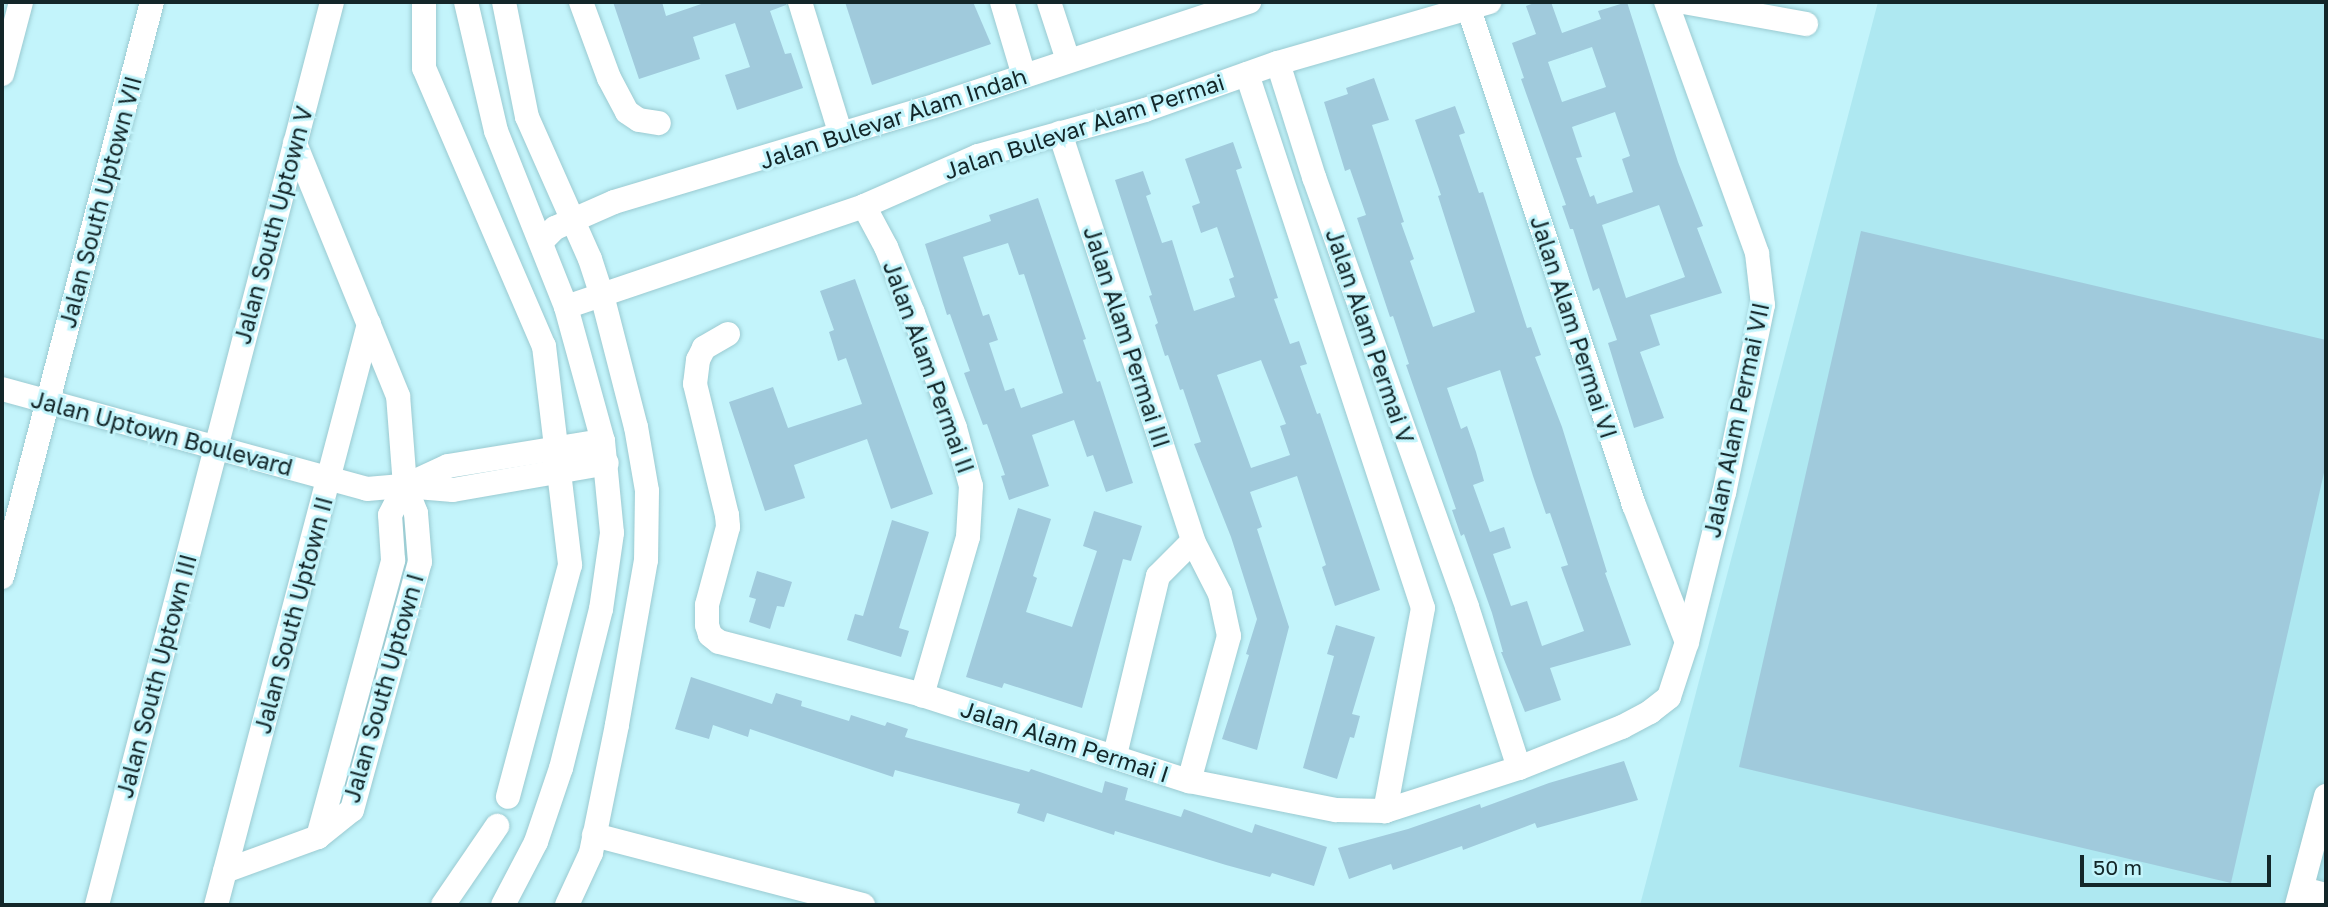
<!DOCTYPE html>
<style>
body{margin:0}
#map{position:relative;width:2328px;height:907px;overflow:hidden;background:#c3f4fb;font-family:"Golos Text",sans-serif}
div>[style]{position:absolute}
.built>*{inset:0;background:#aee8f1}
.building>*{inset:0;background:#a0cadc}
.roads{filter:drop-shadow(0 0 2px #9acad1) drop-shadow(0 0 2px #9acad1)}
.minor>*{height:24px;margin:-12px;padding:0 12px;transform-origin:12px;border-radius:12px;background:#fff}
span{translate:-50% -50%;white-space:nowrap;text-align:center;line-height:1.15;-webkit-text-stroke:6px #c3f4fb;paint-order:stroke}
.street-label{font-size:23px;color:#132629}
.frame{position:absolute;inset:0;border:4px solid #132629;pointer-events:none}
.scale{position:absolute;left:2080px;top:855px;width:191px;height:32px;box-sizing:border-box;border:4px solid #132629;border-top:0;padding-left:9px;font-size:21px;line-height:24px;white-space:nowrap;color:#132629;-webkit-text-stroke:5px #c3f4fb;paint-order:stroke}
</style>
<div id="map">
<div class="built">
<i style="clip-path:polygon(1878px 2px,2326px 2px,2326px 905px,1640px 905px)"></i>
</div>
<div class="building">
<i style="clip-path:polygon(613px 2px,662px 2px,666px 16px,707px 2px,786px 2px,786px 5px,770px 11px,785px 54px,791px 53px,803px 88px,737px 110px,725px 75px,750px 67px,735px 23px,693px 37px,700px 59px,639px 79px)"></i>
<i style="clip-path:polygon(845px 2px,973px 2px,991px 44px,872px 85px)"></i>
<i style="clip-path:polygon(evenodd,1537px 2px,1551px 2px,1562px 33px,1601px 19px,1598px 11px,1627px 2px,1678px 162px,1703px 226px,1697px 228px,1722px 293px,1650px 315px,1660px 345px,1640px 352px,1664px 418px,1634px 428px,1608px 343px,1617px 340px,1599px 288px,1593px 291px,1573px 229px,1570px 229px,1562px 206px,1566px 205px,1521px 79px,1524px 78px,1512px 43px,1536px 34px,1526px 6px,1537px 2px,1592px 47px,1606px 87px,1562px 102px,1548px 62px,1592px 47px,1537px 2px,1615px 112px,1630px 156px,1622px 159px,1633px 192px,1597px 204px,1594px 195px,1590px 197px,1576px 158px,1582px 157px,1572px 127px,1615px 112px,1537px 2px,1659px 205px,1685px 277px,1626px 298px,1602px 225px,1659px 205px)"></i>
<i style="clip-path:polygon(evenodd,1374px 78px,1389px 120px,1372px 125px,1404px 222px,1401px 223px,1414px 259px,1410px 261px,1433px 327px,1475px 312px,1438px 196px,1441px 195px,1415px 120px,1455px 106px,1465px 133px,1459px 135px,1479px 193px,1483px 192px,1527px 328px,1531px 327px,1541px 355px,1535px 357px,1562px 427px,1607px 572px,1605px 573px,1631px 645px,1550px 668px,1561px 700px,1525px 712px,1501px 652px,1503px 652px,1492px 613px,1464px 534px,1461px 536px,1452px 510px,1456px 509px,1406px 365px,1409px 364px,1393px 316px,1390px 317px,1357px 218px,1366px 215px,1350px 169px,1345px 171px,1324px 102px,1348px 94px,1346px 88px,1374px 78px,1500px 370px,1533px 476px,1546px 514px,1550px 513px,1568px 565px,1561px 567px,1584px 631px,1542px 646px,1527px 601px,1511px 606px,1493px 554px,1511px 548px,1504px 527px,1490px 532px,1473px 485px,1484px 481px,1476px 452px,1467px 426px,1461px 429px,1447px 388px,1500px 370px)"></i>
<i style="clip-path:polygon(evenodd,1233px 142px,1242px 168px,1236px 170px,1278px 298px,1274px 299px,1290px 344px,1299px 341px,1307px 364px,1300px 366px,1317px 414px,1320px 413px,1380px 590px,1335px 606px,1322px 567px,1326px 565px,1297px 476px,1250px 492px,1262px 527px,1257px 529px,1289px 627px,1257px 750px,1222px 739px,1249px 655px,1246px 654px,1257px 619px,1231px 537px,1194px 444px,1201px 442px,1183px 389px,1180px 390px,1168px 355px,1165px 356px,1155px 325px,1158px 323px,1149px 296px,1152px 295px,1115px 180px,1143px 171px,1151px 194px,1146px 196px,1162px 243px,1172px 240px,1194px 311px,1235px 297px,1229px 279px,1234px 277px,1217px 227px,1201px 233px,1192px 206px,1200px 203px,1185px 159px,1233px 142px,1261px 360px,1286px 424px,1280px 426px,1290px 455px,1251px 468px,1217px 375px,1261px 360px)"></i>
<i style="clip-path:polygon(evenodd,1038px 198px,1086px 339px,1083px 340px,1097px 382px,1100px 381px,1133px 483px,1106px 492px,1093px 455px,1087px 457px,1074px 420px,1032px 435px,1049px 486px,1009px 500px,1001px 476px,1005px 475px,987px 424px,983px 425px,964px 373px,970px 371px,950px 314px,947px 315px,925px 244px,991px 221px,989px 215px,1038px 198px,1008px 243px,1019px 275px,1024px 274px,1063px 393px,1021px 408px,1014px 388px,1005px 391px,989px 343px,998px 340px,989px 314px,983px 316px,963px 257px,1008px 243px)"></i>
<i style="clip-path:polygon(1861px 231px,2326px 340px,2326px 464px,2231px 883px,1739px 767px)"></i>
<i style="clip-path:polygon(855px 279px,933px 494px,891px 509px,867px 439px,794px 465px,805px 498px,765px 511px,729px 402px,773px 387px,788px 428px,862px 404px,846px 358px,838px 361px,829px 332px,834px 330px,820px 291px)"></i>
<i style="clip-path:polygon(1018px 508px,1051px 519px,1033px 576px,1037px 578px,1026px 612px,1072px 627px,1097px 551px,1083px 546px,1094px 511px,1142px 526px,1131px 561px,1123px 559px,1082px 708px,1004px 683px,1002px 688px,966px 677px)"></i>
<i style="clip-path:polygon(892px 520px,929px 532px,899px 628px,909px 631px,901px 657px,847px 640px,855px 614px,863px 616px)"></i>
<i style="clip-path:polygon(757px 571px,792px 582px,784px 607px,777px 606px,770px 629px,749px 622px,756px 599px,749px 597px)"></i>
<i style="clip-path:polygon(1336px 625px,1375px 637px,1352px 714px,1360px 716px,1354px 738px,1350px 737px,1337px 779px,1303px 768px,1334px 656px,1327px 654px)"></i>
<i style="clip-path:polygon(691px 677px,772px 704px,776px 693px,802px 701px,801px 706px,849px 721px,851px 715px,885px 726px,887px 722px,908px 729px,905px 737px,1029px 772px,1031px 769px,1102px 793px,1105px 781px,1128px 788px,1125px 800px,1181px 817px,1184px 809px,1252px 833px,1255px 824px,1327px 847px,1314px 886px,1272px 873px,1270px 877px,1226px 865px,1115px 831px,1114px 835px,1047px 813px,1044px 822px,1017px 813px,1020px 804px,895px 770px,893px 777px,750px 729px,748px 737px,713px 725px,709px 739px,675px 729px)"></i>
<i style="clip-path:polygon(1624px 761px,1638px 800px,1537px 828px,1535px 823px,1463px 850px,1462px 846px,1393px 870px,1391px 864px,1349px 879px,1338px 848px,1408px 829px,1480px 804px,1481px 808px,1549px 783px)"></i>
</div>
<div class="roads">
<div class="minor">
<i style="left:424px;top:2px;width:66px;rotate:90deg"></i>
<i style="left:424px;top:68px;width:303px;rotate:66.7deg"></i>
<i style="left:544px;top:346px;width:221px;rotate:83.2deg"></i>
<i style="left:570px;top:565px;width:240px;rotate:105deg"></i>
<i style="left:466px;top:2px;width:132px;rotate:76.9deg"></i>
<i style="left:496px;top:131px;width:189px;rotate:68.3deg"></i>
<i style="left:566px;top:307px;width:139px;rotate:74.6deg"></i>
<i style="left:603px;top:441px;width:92px;rotate:84.4deg"></i>
<i style="left:612px;top:533px;width:77px;rotate:98.2deg"></i>
<i style="left:601px;top:609px;width:164px;rotate:104.1deg"></i>
<i style="left:561px;top:768px;width:78px;rotate:108.7deg"></i>
<i style="left:536px;top:842px;width:71px;rotate:117.6deg"></i>
<i style="left:504px;top:2px;width:117px;rotate:78.7deg"></i>
<i style="left:527px;top:117px;width:155px;rotate:66.1deg"></i>
<i style="left:590px;top:259px;width:38px;rotate:72deg"></i>
<i style="left:602px;top:295px;width:136px;rotate:75.6deg"></i>
<i style="left:636px;top:427px;width:65px;rotate:80.2deg"></i>
<i style="left:647px;top:491px;width:69px;rotate:90.8deg"></i>
<i style="left:646px;top:560px;width:168px;rotate:100deg"></i>
<i style="left:617px;top:725px;width:131px;rotate:101.5deg"></i>
<i style="left:591px;top:853px;width:57px;rotate:114.8deg"></i>
<i style="left:581px;top:2px;width:81px;rotate:69.8deg"></i>
<i style="left:609px;top:78px;width:38px;rotate:62deg"></i>
<i style="left:627px;top:112px;width:14px;rotate:34deg"></i>
<i style="left:639px;top:120px;width:20px;rotate:9deg"></i>
<i style="left:800px;top:2px;width:139px;rotate:72.9deg"></i>
<i style="left:1002px;top:2px;width:77px;rotate:73.4deg"></i>
<i style="left:1049px;top:2px;width:61px;rotate:71.9deg"></i>
<i style="left:1684px;top:2px;width:124px;rotate:10.2deg"></i>
<i style="left:1469px;top:9px;width:523px;rotate:71.6deg"></i>
<i style="left:1634px;top:505px;width:147px;rotate:68.9deg"></i>
<i style="left:1278px;top:63px;width:120px;rotate:72.5deg"></i>
<i style="left:1314px;top:177px;width:456px;rotate:70.4deg"></i>
<i style="left:1467px;top:607px;width:169px;rotate:72.1deg"></i>
<i style="left:2px;top:74px;width:74px;rotate:-75.2deg"></i>
<i style="left:1247px;top:74px;width:562px;rotate:71.76deg"></i>
<i style="left:1423px;top:608px;width:207px;rotate:100.6deg"></i>
<i style="left:1060px;top:133px;width:429px;rotate:71.9deg"></i>
<i style="left:1193px;top:541px;width:59px;rotate:63deg"></i>
<i style="left:1220px;top:594px;width:43px;rotate:77.9deg"></i>
<i style="left:1229px;top:636px;width:150px;rotate:105.4deg"></i>
<i style="left:864px;top:206px;width:47px;rotate:61.8deg"></i>
<i style="left:886px;top:247px;width:71px;rotate:67.8deg"></i>
<i style="left:913px;top:313px;width:122px;rotate:69.9deg"></i>
<i style="left:955px;top:428px;width:60px;rotate:74.6deg"></i>
<i style="left:971px;top:486px;width:51px;rotate:93.4deg"></i>
<i style="left:968px;top:537px;width:165px;rotate:106.2deg"></i>
<i style="left:541px;top:242px;width:20px;rotate:-45deg"></i>
<i style="left:555px;top:228px;width:64px;rotate:-23.8deg"></i>
<i style="left:614px;top:202px;width:337px;rotate:-16.7deg"></i>
<i style="left:937px;top:105px;width:329px;rotate:-18.3deg"></i>
<i style="left:566px;top:307px;width:315px;rotate:-18.7deg"></i>
<i style="left:864px;top:206px;width:124px;rotate:-23.7deg"></i>
<i style="left:978px;top:156px;width:173px;rotate:-15.4deg"></i>
<i style="left:1145px;top:110px;width:141px;rotate:-19.5deg"></i>
<i style="left:1278px;top:63px;width:220px;rotate:-16.1deg"></i>
<i style="left:728px;top:334px;width:28px;rotate:150deg"></i>
<i style="left:704px;top:348px;width:13px;rotate:117deg"></i>
<i style="left:698px;top:360px;width:24px;rotate:97deg"></i>
<i style="left:695px;top:384px;width:135px;rotate:76.3deg"></i>
<i style="left:727px;top:515px;width:12px;rotate:85deg"></i>
<i style="left:728px;top:527px;width:81px;rotate:105.1deg"></i>
<i style="left:707px;top:605px;width:20px;rotate:90deg"></i>
<i style="left:707px;top:625px;width:10px;rotate:73deg"></i>
<i style="left:710px;top:635px;width:11px;rotate:38deg"></i>
<i style="left:719px;top:642px;width:210px;rotate:14.6deg"></i>
<i style="left:922px;top:695px;width:281px;rotate:17.9deg"></i>
<i style="left:1189px;top:781px;width:150px;rotate:11.2deg"></i>
<i style="left:1336px;top:810px;width:49px;rotate:1.2deg"></i>
<i style="left:1385px;top:811px;width:141px;rotate:-17.8deg"></i>
<i style="left:1519px;top:768px;width:111px;rotate:-21.7deg"></i>
<i style="left:1622px;top:727px;width:32px;rotate:-28deg"></i>
<i style="left:1650px;top:712px;width:24px;rotate:-38deg"></i>
<i style="left:1669px;top:697px;width:58px;rotate:-71.9deg"></i>
<i style="left:1687px;top:642px;width:154px;rotate:-76.1deg"></i>
<i style="left:1724px;top:493px;width:192px;rotate:-78.3deg"></i>
<i style="left:1763px;top:305px;width:52px;rotate:-96.6deg"></i>
<i style="left:1757px;top:253px;width:267px;rotate:-109.9deg"></i>
<i style="left:2px;top:389px;width:378px;rotate:15.3deg"></i>
<i style="left:367px;top:489px;width:38px;rotate:-5deg"></i>
<i style="left:405px;top:486px;width:48px;rotate:4.8deg"></i>
<i style="left:453px;top:490px;width:156px;rotate:-9.9deg"></i>
<i style="left:405px;top:486px;width:47px;rotate:-24.9deg"></i>
<i style="left:448px;top:466px;width:157px;rotate:-9.2deg"></i>
<i style="left:2px;top:577px;width:594px;rotate:-75.38deg"></i>
<i style="left:1115px;top:755px;width:184px;rotate:-76.5deg"></i>
<i style="left:1158px;top:576px;width:49px;rotate:-45deg"></i>
<i style="left:594px;top:835px;width:278px;rotate:14.6deg"></i>
<i style="left:318px;top:837px;width:287px;rotate:-74.8deg"></i>
<i style="left:393px;top:560px;width:45px;rotate:-93.8deg"></i>
<i style="left:390px;top:515px;width:33px;rotate:-63deg"></i>
<i style="left:225px;top:871px;width:99px;rotate:-20.1deg"></i>
<i style="left:318px;top:837px;width:43px;rotate:-38.5deg"></i>
<i style="left:352px;top:810px;width:257px;rotate:-74.7deg"></i>
<i style="left:420px;top:562px;width:49px;rotate:-94.7deg"></i>
<i style="left:416px;top:513px;width:29px;rotate:-112deg"></i>
<i style="left:405px;top:486px;width:90px;rotate:-94.4deg"></i>
<i style="left:398px;top:396px;width:273px;rotate:-112.2deg"></i>
<i style="left:2302px;top:889px;width:25px;rotate:14deg"></i>
<i style="left:97px;top:905px;width:933px;rotate:-75.41deg"></i>
<i style="left:216px;top:905px;width:601px;rotate:-75.25deg"></i>
<i style="left:443px;top:905px;width:96px;rotate:-55.6deg"></i>
<i style="left:2297px;top:905px;width:113px;rotate:-75.1deg"></i>
</div>
</div>
<div class="street-label">
<span style="left:893px;top:118px;rotate:-18deg">Jalan Bulevar Alam Indah</span>
<span style="left:1084px;top:126px;rotate:-18deg">Jalan Bulevar Alam Permai</span>
<span style="left:100px;top:202px;rotate:-75deg">Jalan South Uptown VII</span>
<span style="left:273px;top:225px;rotate:-75deg">Jalan South Uptown V</span>
<span style="left:1574px;top:327px;rotate:72deg">Jalan Alam Permai VI</span>
<span style="left:1370px;top:336px;rotate:71deg">Jalan Alam Permai V</span>
<span style="left:1127px;top:337px;rotate:72deg">Jalan Alam Permai III</span>
<span style="left:929px;top:367px;rotate:70deg">Jalan Alam Permai II</span>
<span style="left:1736px;top:420px;rotate:-78deg">Jalan Alam Permai VII</span>
<span style="left:162px;top:433px;rotate:15deg">Jalan Uptown Boulevard</span>
<span style="left:293px;top:615px;rotate:-75deg">Jalan South Uptown II</span>
<span style="left:156px;top:676px;rotate:-75deg">Jalan South Uptown III</span>
<span style="left:383px;top:688px;rotate:-74deg">Jalan South Uptown I</span>
<span style="left:1065px;top:741px;rotate:18deg">Jalan Alam Permai I</span>
</div>
<div class="frame"></div>
<div class="scale">50 m</div>
</div>
